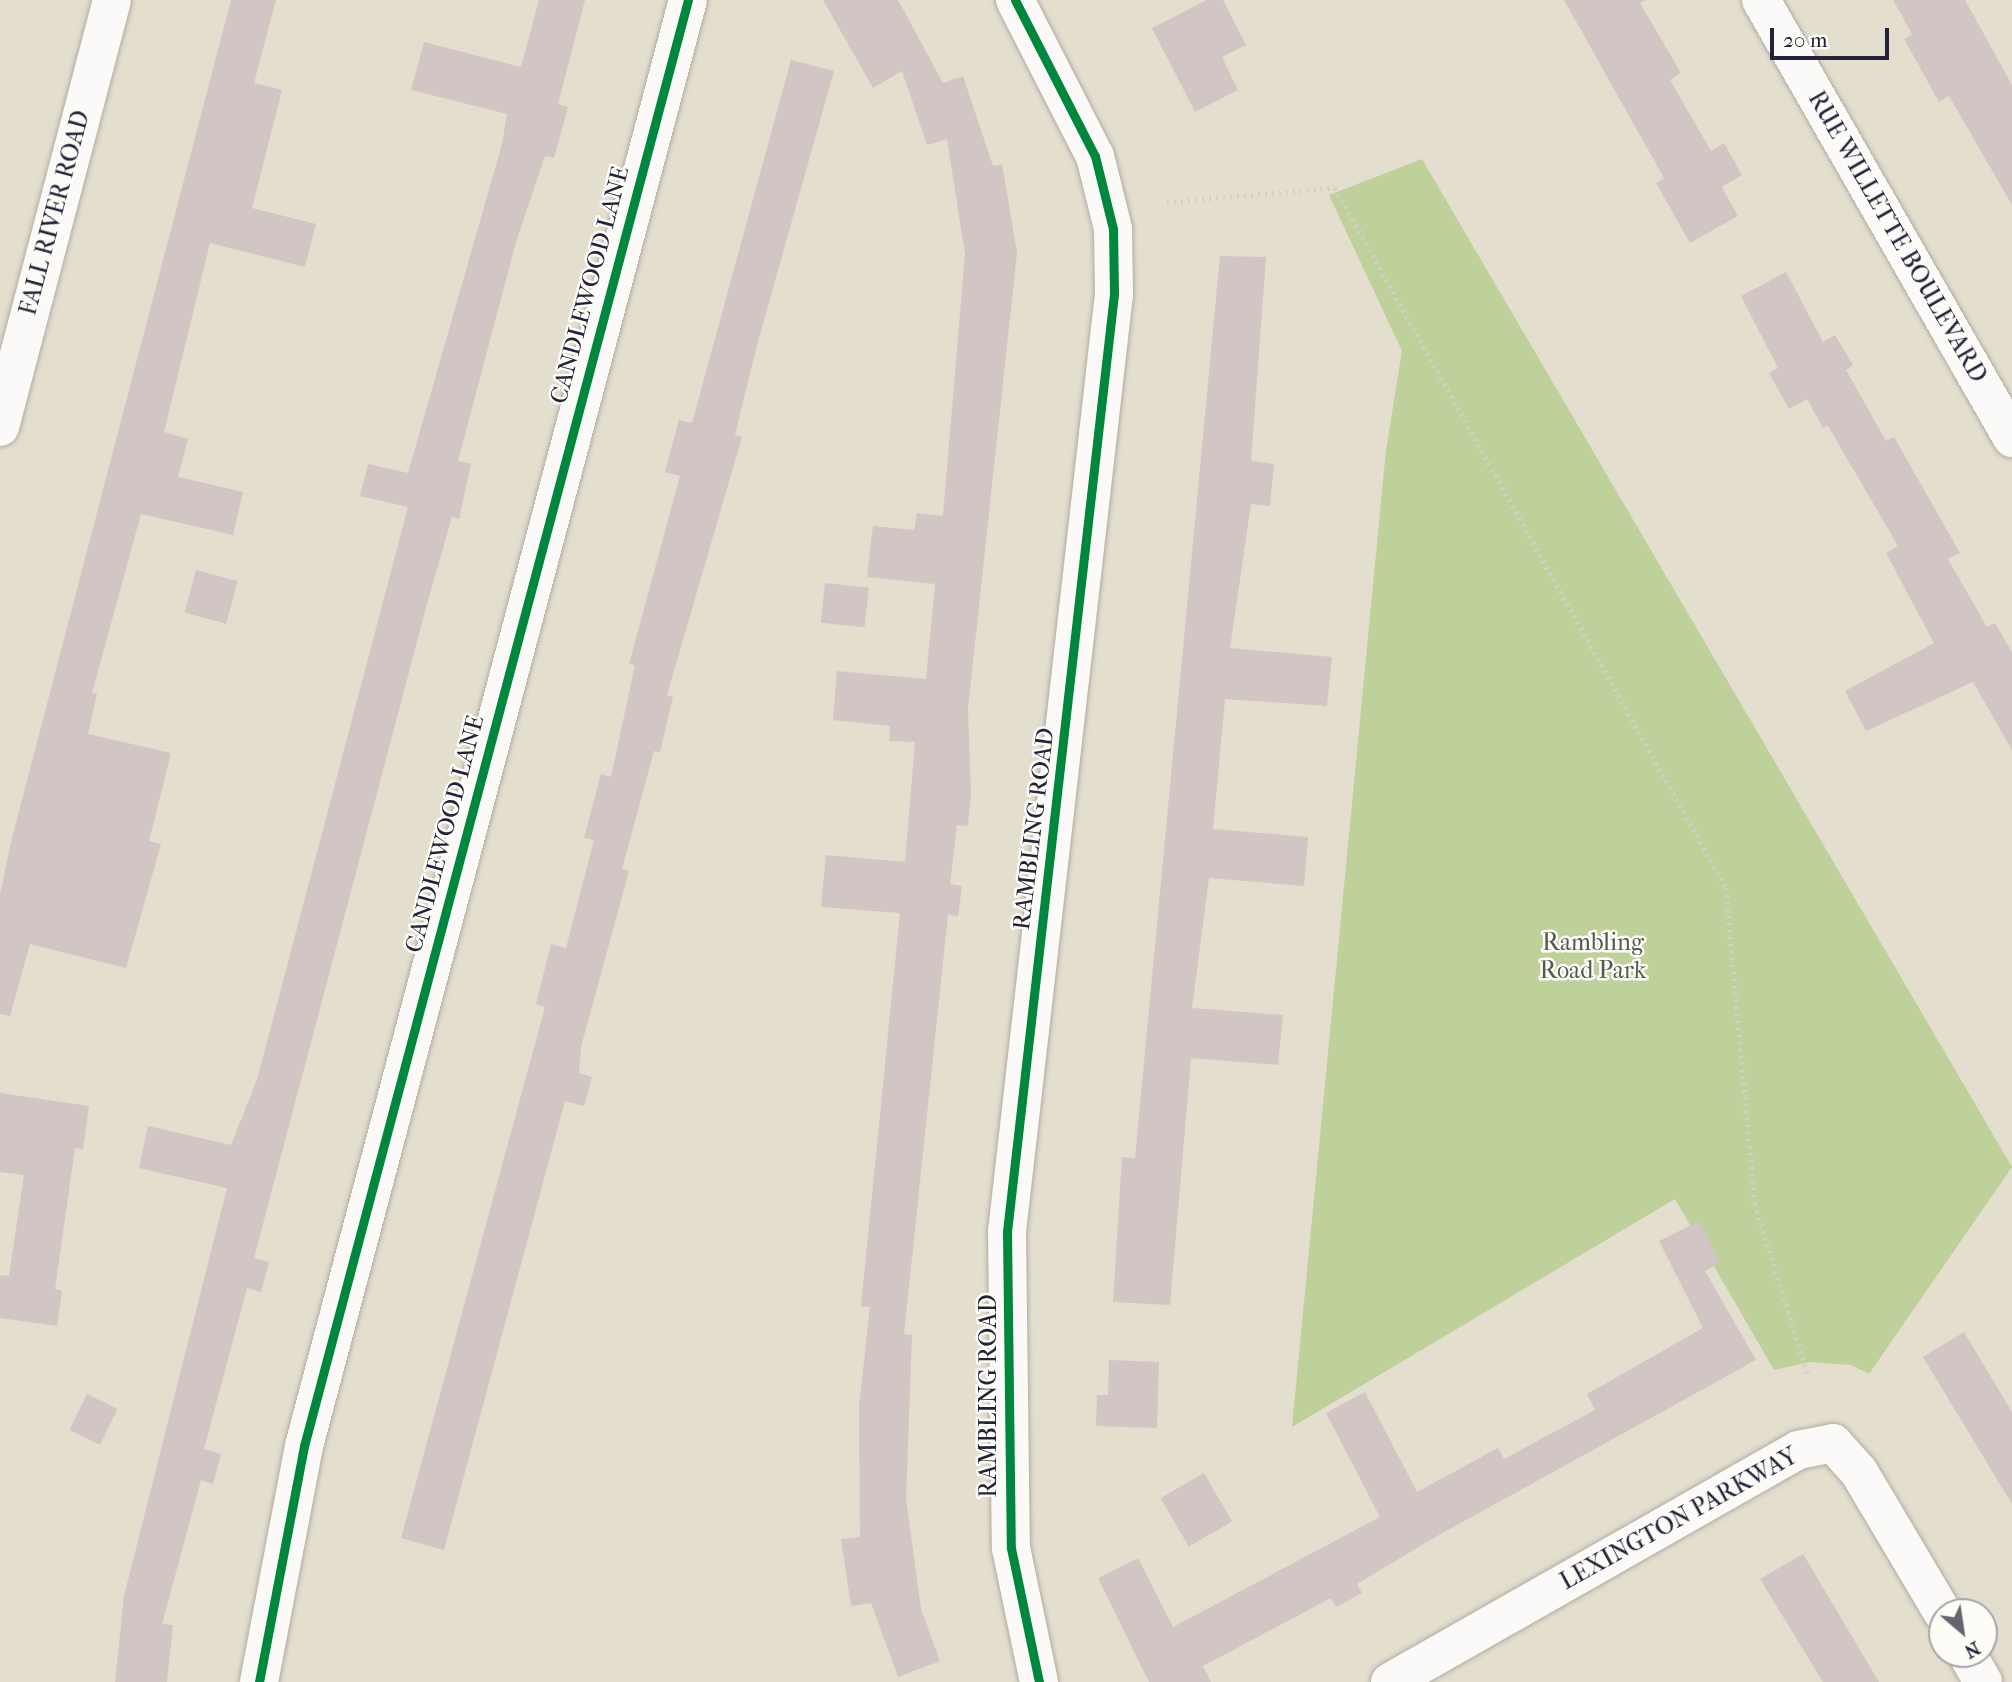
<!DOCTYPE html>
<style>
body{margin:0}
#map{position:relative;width:2012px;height:1682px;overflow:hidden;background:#e3decd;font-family:"IM FELL French Canon",serif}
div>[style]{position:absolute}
.green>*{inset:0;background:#bed19b}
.building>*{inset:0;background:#d1c6c3;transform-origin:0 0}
.path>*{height:4.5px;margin-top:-2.25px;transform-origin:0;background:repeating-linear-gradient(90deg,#d1d0cd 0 2px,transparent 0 7px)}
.roads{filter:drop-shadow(0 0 2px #afaca4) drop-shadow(0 0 2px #afaca4)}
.street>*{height:38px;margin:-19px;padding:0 19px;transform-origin:19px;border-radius:19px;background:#fbfaf8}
.cycleway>*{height:9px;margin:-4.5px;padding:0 4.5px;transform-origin:4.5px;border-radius:4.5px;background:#00873e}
span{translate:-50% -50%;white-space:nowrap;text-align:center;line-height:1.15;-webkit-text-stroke:5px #fdfcf7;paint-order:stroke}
.street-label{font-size:24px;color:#22223b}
.park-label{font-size:24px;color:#4e5c4e}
.north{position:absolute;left:1928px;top:1598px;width:70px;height:70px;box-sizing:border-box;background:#fdfcf7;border:2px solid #a5a5ac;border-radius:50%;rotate:151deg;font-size:19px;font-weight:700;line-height:28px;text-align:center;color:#22223b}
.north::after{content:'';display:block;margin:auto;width:24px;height:32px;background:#66646e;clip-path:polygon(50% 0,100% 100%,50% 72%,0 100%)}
.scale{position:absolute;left:1770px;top:28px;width:119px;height:32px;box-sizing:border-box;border:4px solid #22223b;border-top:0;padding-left:9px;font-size:21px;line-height:24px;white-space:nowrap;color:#22223b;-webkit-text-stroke:5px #fdfcf7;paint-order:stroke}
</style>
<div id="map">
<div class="green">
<i style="clip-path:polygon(1422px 159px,2012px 1167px,1869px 1374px,1851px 1365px,1810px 1362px,1774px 1370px,1675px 1199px,1292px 1427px,1386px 450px,1402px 351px,1329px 195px)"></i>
</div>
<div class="building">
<i style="clip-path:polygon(231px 0,276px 0,254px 83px,282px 90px,252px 208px,316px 224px,305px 267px,210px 243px,164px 432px,188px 439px,178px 477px,243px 492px,233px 535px,141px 514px,92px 693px,97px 694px,88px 734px,171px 753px,149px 841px,161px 844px,126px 968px,30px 944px,10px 1016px,0 1014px,0 895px,12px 838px)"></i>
<i style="clip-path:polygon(539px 0,585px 0,558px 104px,568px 107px,554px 158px,545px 156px,516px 242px,458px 461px,471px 464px,459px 519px,452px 517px,427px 604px,254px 1258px,269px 1262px,261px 1292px,247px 1288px,204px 1449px,221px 1454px,213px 1484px,201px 1480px,162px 1624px,173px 1625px,167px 1682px,115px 1682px,124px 1596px,227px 1188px,139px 1168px,148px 1126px,231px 1145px,257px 1080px,408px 507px,360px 496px,368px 464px,408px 473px,502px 144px,507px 114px,411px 90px,424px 42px,521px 67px)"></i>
<i style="clip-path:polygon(823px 0,898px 0,943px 83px,963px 76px,993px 166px,1002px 164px,1017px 253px,968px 708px,971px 795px,968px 826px,957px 825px,950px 884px,962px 886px,958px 916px,948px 915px,904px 1334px,912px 1335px,906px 1499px,921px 1609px,940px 1661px,898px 1677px,871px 1603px,851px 1606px,841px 1539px,860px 1537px,859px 1407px,870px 1307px,861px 1306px,900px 913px,821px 907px,826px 855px,905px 862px,915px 742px,889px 741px,890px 726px,833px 720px,837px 671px,926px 679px,935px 584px,867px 577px,873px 526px,914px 530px,917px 513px,943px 516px,965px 254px,947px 139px,927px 145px,902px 71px,873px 88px)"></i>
<i style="clip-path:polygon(1207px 0,1223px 0,1246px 45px,1222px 57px,1238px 90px,1195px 112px,1152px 28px)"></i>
<i style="clip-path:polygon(1564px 0,1646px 0,1640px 3px,1681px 73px,1670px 80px,1711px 151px,1724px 143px,1742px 175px,1722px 187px,1738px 216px,1690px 243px,1656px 183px,1664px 178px)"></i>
<i style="clip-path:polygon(1893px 0,1965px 0,2012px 85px,2012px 205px,1949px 96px,1939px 102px,1904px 39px,1912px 34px)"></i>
<i style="clip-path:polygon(791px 60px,834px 71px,757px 345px,735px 435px,742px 437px,667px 695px,673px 697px,660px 752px,654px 751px,622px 869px,629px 871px,581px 1047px,579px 1073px,592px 1077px,584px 1106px,565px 1101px,444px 1550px,401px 1538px,545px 1007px,536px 1004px,551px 944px,566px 948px,594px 840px,584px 838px,601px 774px,611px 777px,635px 665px,629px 664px,680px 476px,665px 472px,679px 420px,692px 423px)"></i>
<i style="clip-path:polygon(1220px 256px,1266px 257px,1251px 461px,1274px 464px,1270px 506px,1251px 504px,1230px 648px,1332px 657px,1327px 706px,1225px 699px,1213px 829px,1308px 837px,1304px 886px,1209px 878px,1192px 1008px,1283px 1015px,1278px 1065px,1191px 1058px,1170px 1305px,1113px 1302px,1122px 1157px,1135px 1158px)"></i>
<i style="clip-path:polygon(1786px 272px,1823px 342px,1835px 335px,1853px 365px,1846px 370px,1886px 441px,1894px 437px,1960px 553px,1948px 559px,1987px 627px,1995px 623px,2012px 652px,2012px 750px,1973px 682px,1866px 731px,1845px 691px,1934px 643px,1886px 553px,1898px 546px,1828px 426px,1823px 428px,1807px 399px,1789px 409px,1769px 373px,1778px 368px,1741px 296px)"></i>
<i style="left:196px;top:570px;width:43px;height:44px;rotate:15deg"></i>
<i style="left:825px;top:583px;width:44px;height:40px;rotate:6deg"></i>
<i style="clip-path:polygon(0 1093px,89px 1106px,83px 1149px,75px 1148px,55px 1289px,62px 1291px,57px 1326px,0 1318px,0 1275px,9px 1276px,24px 1175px,0 1172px)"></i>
<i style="clip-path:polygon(1699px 1221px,1720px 1263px,1705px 1271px,1756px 1360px,1437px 1536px,1357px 1584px,1362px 1593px,1336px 1607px,1331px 1598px,1203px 1666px,1211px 1682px,1149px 1682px,1098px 1578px,1138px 1558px,1173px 1627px,1380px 1517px,1326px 1413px,1365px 1392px,1417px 1492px,1498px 1448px,1504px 1459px,1595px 1410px,1587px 1394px,1703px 1328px,1659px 1241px)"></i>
<i style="clip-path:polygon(1964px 1332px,2012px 1412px,2012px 1504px,1923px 1357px)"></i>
<i style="clip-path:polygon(1109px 1360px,1159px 1362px,1157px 1428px,1096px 1426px,1097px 1395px,1108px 1395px)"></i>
<i style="left:87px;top:1394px;width:34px;height:40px;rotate:26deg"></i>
<i style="left:1204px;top:1473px;width:56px;height:50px;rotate:60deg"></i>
<i style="clip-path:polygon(1803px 1554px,1847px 1628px,1879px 1682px,1823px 1682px,1760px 1579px)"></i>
</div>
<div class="path">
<i style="left:1167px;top:202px;width:169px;rotate:-4.8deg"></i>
<i style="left:1335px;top:188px;width:802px;rotate:60.81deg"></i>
<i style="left:1726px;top:888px;width:317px;rotate:84.8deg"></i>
<i style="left:1755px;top:1204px;width:182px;rotate:72.8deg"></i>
</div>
<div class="roads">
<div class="street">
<i style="left:1015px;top:0;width:175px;rotate:62.9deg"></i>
<i style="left:1095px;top:156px;width:75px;rotate:76.1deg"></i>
<i style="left:1113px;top:229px;width:65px;rotate:89.1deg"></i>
<i style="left:1114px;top:294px;width:944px;rotate:96.51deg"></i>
<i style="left:1007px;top:1232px;width:316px;rotate:89.3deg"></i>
<i style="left:1011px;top:1548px;width:137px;rotate:78.2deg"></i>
<i style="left:1761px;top:0;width:505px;rotate:60.18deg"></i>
<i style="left:0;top:427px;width:441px;rotate:-75.3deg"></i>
<i style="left:1967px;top:1654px;width:32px;rotate:60deg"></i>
<i style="left:259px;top:1682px;width:240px;rotate:-79.2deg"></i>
<i style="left:304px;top:1446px;width:1496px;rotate:-75.13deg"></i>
<i style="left:1390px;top:1682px;width:469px;rotate:-29.6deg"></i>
<i style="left:1798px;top:1450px;width:36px;rotate:-11deg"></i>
<i style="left:1833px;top:1443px;width:39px;rotate:48deg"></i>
<i style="left:1859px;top:1472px;width:163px;rotate:59.3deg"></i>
</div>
</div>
<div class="cycleway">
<i style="left:1015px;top:0;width:175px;rotate:62.9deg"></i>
<i style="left:1095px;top:156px;width:75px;rotate:76.1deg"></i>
<i style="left:1113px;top:229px;width:65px;rotate:89.1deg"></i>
<i style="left:1114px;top:294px;width:944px;rotate:96.51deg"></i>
<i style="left:1007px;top:1232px;width:316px;rotate:89.3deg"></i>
<i style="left:1011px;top:1548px;width:137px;rotate:78.2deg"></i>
<i style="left:259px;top:1682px;width:240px;rotate:-79.2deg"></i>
<i style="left:304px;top:1446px;width:1496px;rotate:-75.13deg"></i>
</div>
<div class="street-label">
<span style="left:55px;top:213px;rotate:-75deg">FALL RIVER ROAD</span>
<span style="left:1897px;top:237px;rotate:60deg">RUE WILLETTE BOULEVARD</span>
<span style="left:590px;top:285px;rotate:-75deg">CANDLEWOOD LANE</span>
<span style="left:1034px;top:829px;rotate:-83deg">RAMBLING ROAD</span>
<span style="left:445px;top:834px;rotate:-75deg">CANDLEWOOD LANE</span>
<span style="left:989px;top:1396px;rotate:-90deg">RAMBLING ROAD</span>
<span style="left:1679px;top:1519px;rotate:-29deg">LEXINGTON PARKWAY</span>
</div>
<div class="park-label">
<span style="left:1593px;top:957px">Rambling<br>Road Park</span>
</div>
<div class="north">N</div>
<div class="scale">20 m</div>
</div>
